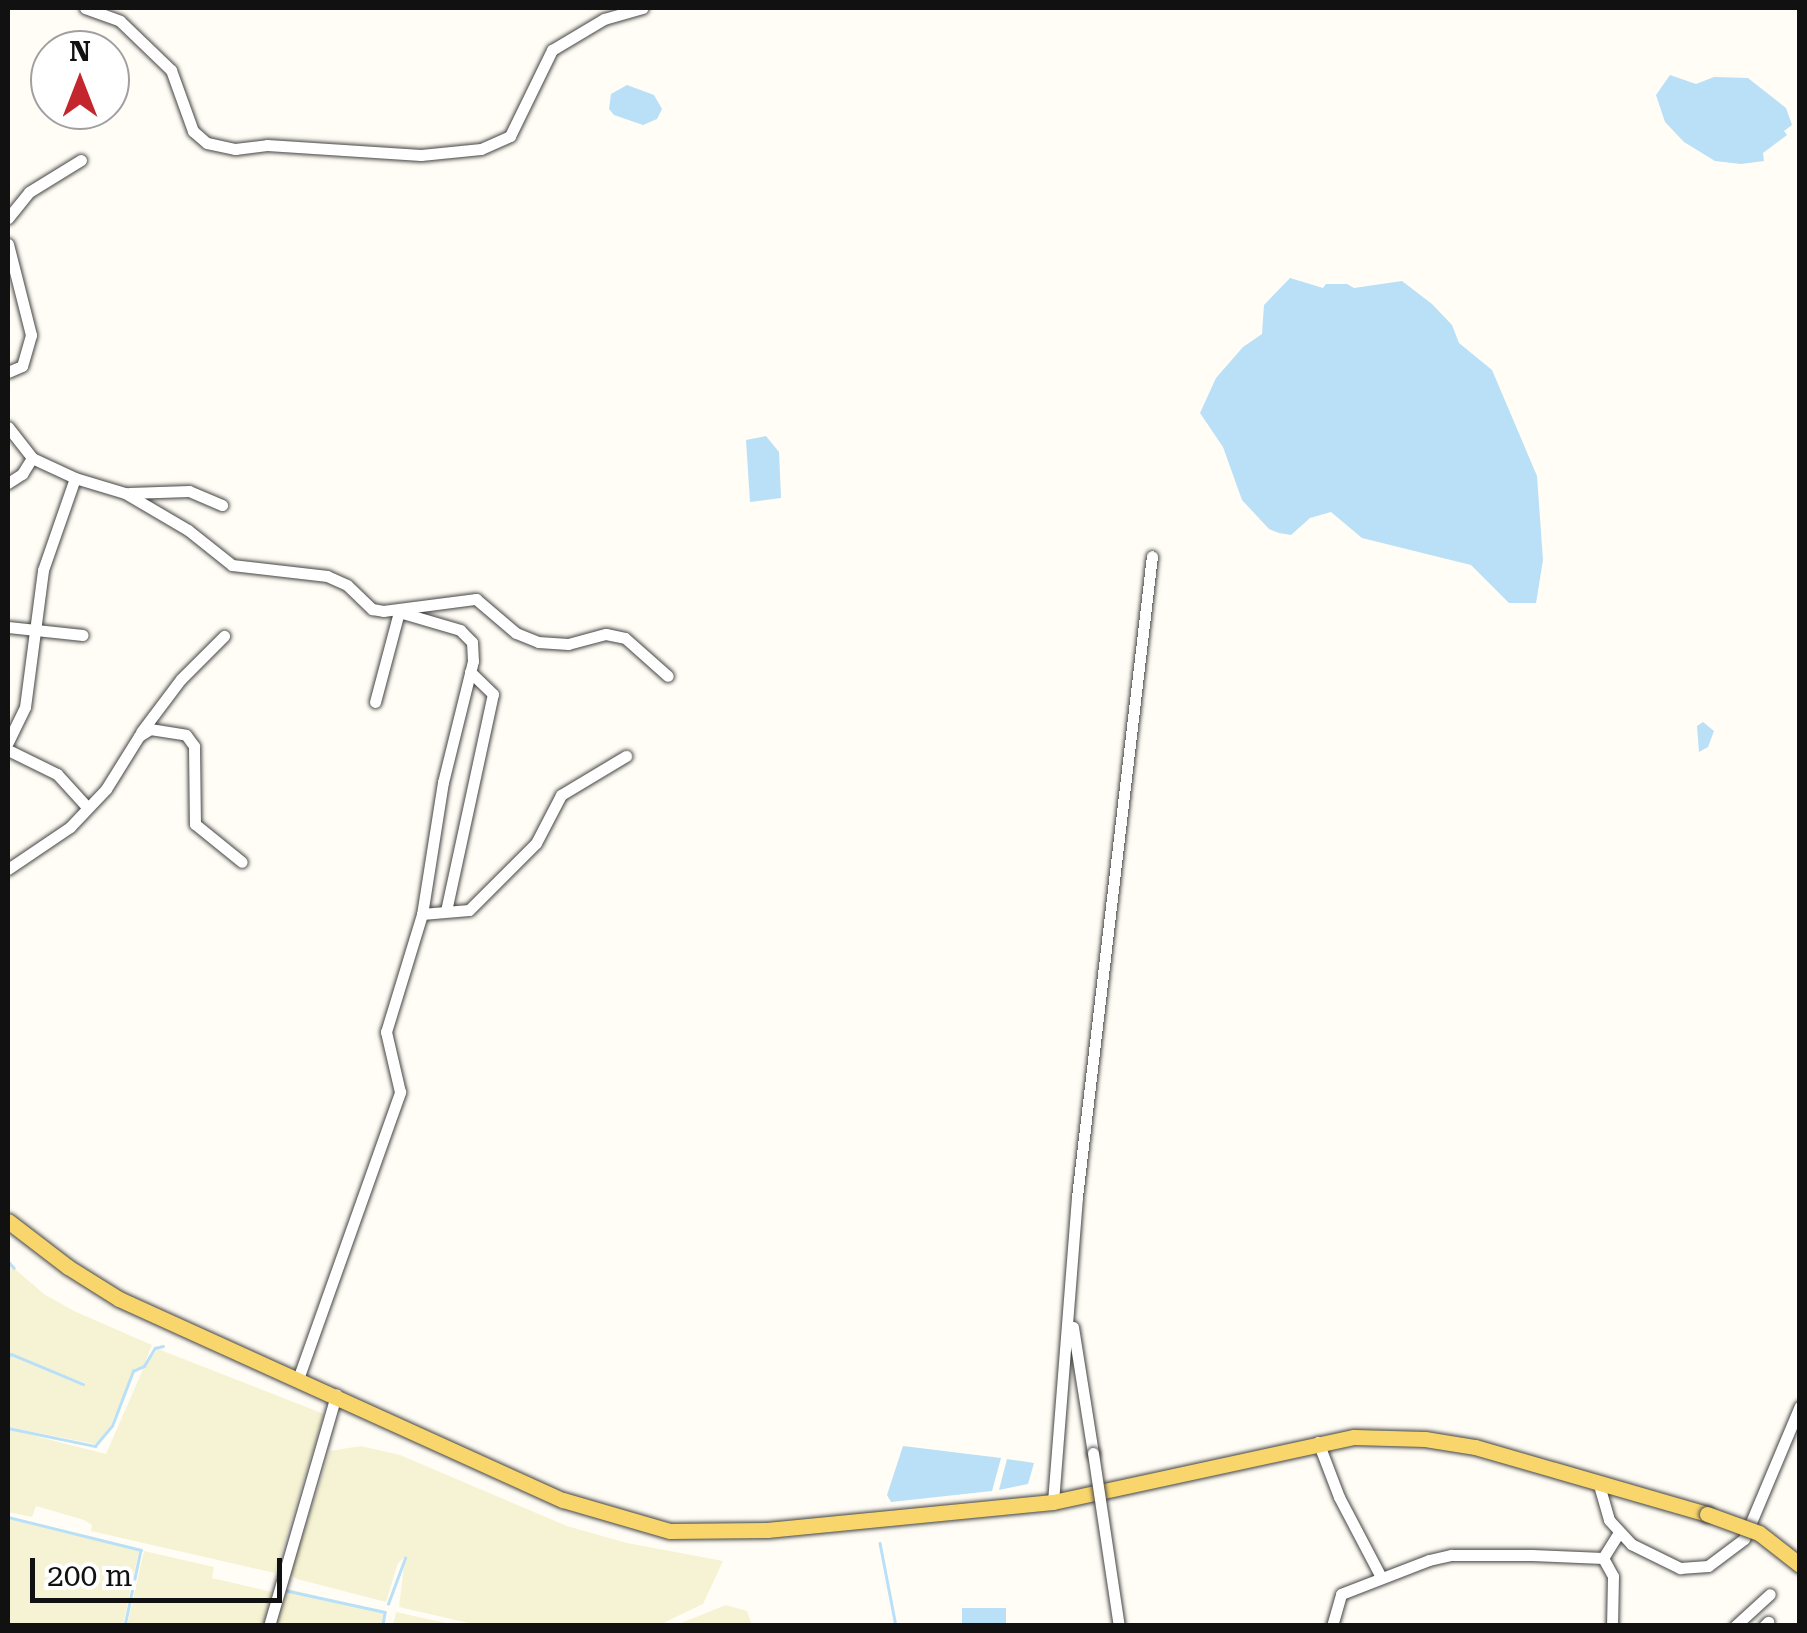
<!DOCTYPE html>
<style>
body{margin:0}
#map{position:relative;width:1807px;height:1633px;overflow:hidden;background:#fffdf5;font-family:"Roboto Serif",serif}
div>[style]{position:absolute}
.farmland>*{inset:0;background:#f6f3d4}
.water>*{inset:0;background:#b9e0f7;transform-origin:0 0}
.stream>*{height:2.5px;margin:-1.25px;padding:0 1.25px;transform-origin:1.25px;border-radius:1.25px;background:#b9e0f7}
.roads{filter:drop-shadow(0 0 2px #444) drop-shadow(0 0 2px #444)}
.minor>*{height:11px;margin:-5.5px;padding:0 5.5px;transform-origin:5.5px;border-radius:5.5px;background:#fff}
.major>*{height:15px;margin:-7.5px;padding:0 7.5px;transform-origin:7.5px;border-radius:7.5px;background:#f9d66b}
.bridges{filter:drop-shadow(0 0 2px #444) drop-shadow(0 0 2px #444)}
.minor-bridge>*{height:11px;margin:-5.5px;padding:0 5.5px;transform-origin:5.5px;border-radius:5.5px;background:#fff}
.major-bridge>*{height:15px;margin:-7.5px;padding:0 7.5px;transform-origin:7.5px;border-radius:7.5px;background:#f9d66b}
span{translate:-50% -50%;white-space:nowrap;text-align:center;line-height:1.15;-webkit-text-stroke:10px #fff;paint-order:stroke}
.frame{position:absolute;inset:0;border:10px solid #111;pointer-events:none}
.north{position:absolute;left:30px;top:30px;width:100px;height:100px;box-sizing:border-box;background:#fff;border:2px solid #a0a0a0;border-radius:50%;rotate:0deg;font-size:28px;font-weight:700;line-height:40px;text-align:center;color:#111}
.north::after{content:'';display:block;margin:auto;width:35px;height:45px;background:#c4262e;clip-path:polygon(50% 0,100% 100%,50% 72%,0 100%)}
.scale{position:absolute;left:30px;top:1558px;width:252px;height:45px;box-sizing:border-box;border:5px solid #111;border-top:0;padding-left:12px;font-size:30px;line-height:35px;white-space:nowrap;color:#111;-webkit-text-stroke:8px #fff;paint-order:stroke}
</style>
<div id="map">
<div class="farmland">
<i style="clip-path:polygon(8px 1263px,44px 1294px,74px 1311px,152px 1345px,144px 1365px,133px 1371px,108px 1432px,95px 1444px,8px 1427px,10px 1355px,83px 1385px,85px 1383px,8px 1354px)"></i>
<i style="clip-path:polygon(158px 1349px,324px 1414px,275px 1573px,91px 1531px,92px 1525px,84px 1520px,36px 1506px,32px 1517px,8px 1512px,8px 1429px,106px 1454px,143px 1369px)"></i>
<i style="clip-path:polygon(361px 1446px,400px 1455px,567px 1526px,627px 1543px,723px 1561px,703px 1604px,657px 1626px,477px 1625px,399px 1607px,405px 1557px,398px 1563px,386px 1602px,297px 1579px,290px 1574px,330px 1451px)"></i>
<i style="clip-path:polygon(8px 1519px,139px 1551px,123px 1625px,8px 1625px)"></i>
<i style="clip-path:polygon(144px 1551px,214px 1567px,212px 1578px,272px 1592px,263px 1625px,127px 1625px)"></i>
<i style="clip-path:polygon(288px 1589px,383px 1612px,382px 1625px,275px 1625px)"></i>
<i style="clip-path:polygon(726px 1605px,747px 1611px,752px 1625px,676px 1625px)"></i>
<i style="clip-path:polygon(396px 1612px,455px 1625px,393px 1625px)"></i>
</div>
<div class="water">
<i style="clip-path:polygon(1670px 75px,1696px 84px,1714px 77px,1748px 78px,1786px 108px,1792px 125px,1784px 131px,1787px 135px,1763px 153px,1764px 161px,1741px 164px,1715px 161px,1684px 142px,1665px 122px,1656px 95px)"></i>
<i style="clip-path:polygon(627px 85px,654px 95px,662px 109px,657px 119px,643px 125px,614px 115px,609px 109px,611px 94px)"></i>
<i style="clip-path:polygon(1290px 278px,1323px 288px,1326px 284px,1347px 284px,1354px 288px,1402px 281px,1432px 304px,1452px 325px,1459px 343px,1492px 370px,1537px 476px,1543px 560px,1536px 603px,1509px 603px,1471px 565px,1362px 538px,1331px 512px,1310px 518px,1291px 535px,1279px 533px,1269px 529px,1242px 500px,1223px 447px,1200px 413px,1216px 378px,1243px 347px,1262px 334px,1264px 305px)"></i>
<i style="clip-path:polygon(766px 436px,779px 452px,781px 498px,750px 502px,746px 440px)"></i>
<i style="clip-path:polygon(1703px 722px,1714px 731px,1708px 747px,1699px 752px,1697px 726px)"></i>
<i style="clip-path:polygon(903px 1446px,1001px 1458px,992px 1491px,891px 1502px,887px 1495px)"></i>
<i style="clip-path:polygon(1007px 1459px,1034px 1463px,1028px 1484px,999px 1490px)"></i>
<i style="left:962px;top:1608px;width:44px;height:18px"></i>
</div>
<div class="stream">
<i style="left:8px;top:1261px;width:9px;rotate:49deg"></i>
<i style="left:8px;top:1357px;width:4px;rotate:-45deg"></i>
<i style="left:11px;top:1354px;width:78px;rotate:22.6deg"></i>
<i style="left:8px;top:1428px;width:89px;rotate:11.7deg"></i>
<i style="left:95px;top:1446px;width:26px;rotate:-50deg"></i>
<i style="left:112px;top:1426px;width:59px;rotate:-69.1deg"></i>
<i style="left:133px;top:1371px;width:12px;rotate:-24deg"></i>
<i style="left:144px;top:1366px;width:21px;rotate:-59deg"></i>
<i style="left:155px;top:1348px;width:8px;rotate:-14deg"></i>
<i style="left:8px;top:1517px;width:137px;rotate:13.9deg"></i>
<i style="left:141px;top:1550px;width:78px;rotate:101.9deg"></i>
<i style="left:880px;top:1543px;width:85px;rotate:79.1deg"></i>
<i style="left:284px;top:1590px;width:103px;rotate:12.3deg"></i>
<i style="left:385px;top:1612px;width:14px;rotate:98deg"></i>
<i style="left:388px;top:1604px;width:49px;rotate:-69.7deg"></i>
</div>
<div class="roads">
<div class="minor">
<i style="left:85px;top:8px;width:37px;rotate:20deg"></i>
<i style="left:120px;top:21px;width:71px;rotate:43.9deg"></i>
<i style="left:171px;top:70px;width:65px;rotate:70.2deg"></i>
<i style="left:193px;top:131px;width:18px;rotate:41deg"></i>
<i style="left:207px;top:143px;width:29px;rotate:12deg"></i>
<i style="left:235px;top:149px;width:32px;rotate:-7deg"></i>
<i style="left:267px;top:145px;width:154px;rotate:3.7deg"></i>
<i style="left:421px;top:155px;width:60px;rotate:-5.7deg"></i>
<i style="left:481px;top:149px;width:32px;rotate:-24deg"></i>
<i style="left:510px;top:136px;width:96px;rotate:-64deg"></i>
<i style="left:552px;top:50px;width:61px;rotate:-30.8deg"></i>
<i style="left:604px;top:19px;width:40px;rotate:-16deg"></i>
<i style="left:8px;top:218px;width:33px;rotate:-51deg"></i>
<i style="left:29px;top:192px;width:61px;rotate:-31.6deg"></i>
<i style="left:8px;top:244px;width:94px;rotate:75.8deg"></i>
<i style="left:31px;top:335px;width:32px;rotate:106deg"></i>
<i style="left:22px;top:366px;width:15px;rotate:157deg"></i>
<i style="left:8px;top:427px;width:39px;rotate:52deg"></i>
<i style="left:32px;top:458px;width:47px;rotate:24.9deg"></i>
<i style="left:75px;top:478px;width:52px;rotate:16.7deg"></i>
<i style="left:125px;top:493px;width:73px;rotate:30.4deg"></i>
<i style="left:188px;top:530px;width:56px;rotate:38.5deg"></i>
<i style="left:232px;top:565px;width:96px;rotate:6.6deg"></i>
<i style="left:327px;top:576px;width:22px;rotate:24deg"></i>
<i style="left:347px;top:585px;width:35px;rotate:44deg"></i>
<i style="left:372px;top:609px;width:11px;rotate:10deg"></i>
<i style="left:383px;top:611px;width:94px;rotate:-7.4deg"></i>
<i style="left:476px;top:599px;width:52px;rotate:40.4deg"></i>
<i style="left:516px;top:633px;width:24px;rotate:22deg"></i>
<i style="left:538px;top:642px;width:30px;rotate:4deg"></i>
<i style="left:568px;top:644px;width:39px;rotate:-15deg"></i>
<i style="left:606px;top:634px;width:19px;rotate:12deg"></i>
<i style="left:625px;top:638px;width:57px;rotate:41.5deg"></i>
<i style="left:8px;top:483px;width:17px;rotate:-33deg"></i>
<i style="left:22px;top:474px;width:19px;rotate:-58deg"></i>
<i style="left:129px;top:493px;width:60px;rotate:-1.9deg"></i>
<i style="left:189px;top:491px;width:36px;rotate:23deg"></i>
<i style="left:8px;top:627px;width:75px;rotate:6.1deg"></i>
<i style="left:375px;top:702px;width:93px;rotate:-75.1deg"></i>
<i style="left:399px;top:612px;width:64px;rotate:16.4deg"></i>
<i style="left:460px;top:630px;width:17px;rotate:45deg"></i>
<i style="left:472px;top:642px;width:19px;rotate:87deg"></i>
<i style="left:473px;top:661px;width:125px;rotate:103.9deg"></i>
<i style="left:443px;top:782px;width:134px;rotate:99deg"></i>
<i style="left:141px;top:732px;width:66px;rotate:-53deg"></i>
<i style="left:181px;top:679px;width:61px;rotate:-45deg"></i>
<i style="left:8px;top:742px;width:39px;rotate:-64deg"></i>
<i style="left:25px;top:707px;width:138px;rotate:-82.5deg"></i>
<i style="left:43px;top:570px;width:97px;rotate:-70.8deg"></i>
<i style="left:8px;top:750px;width:55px;rotate:26.1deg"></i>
<i style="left:57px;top:774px;width:45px;rotate:47.7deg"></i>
<i style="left:8px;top:869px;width:75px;rotate:-34.1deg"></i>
<i style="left:70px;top:827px;width:52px;rotate:-46.5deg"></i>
<i style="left:106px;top:789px;width:62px;rotate:-58.1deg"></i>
<i style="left:139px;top:736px;width:13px;rotate:-32deg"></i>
<i style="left:150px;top:729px;width:36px;rotate:9deg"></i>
<i style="left:186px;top:735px;width:14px;rotate:54deg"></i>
<i style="left:194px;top:746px;width:78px;rotate:89.3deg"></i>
<i style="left:195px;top:824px;width:60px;rotate:39deg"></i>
<i style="left:446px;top:911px;width:222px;rotate:-77.8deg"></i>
<i style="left:493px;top:694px;width:32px;rotate:-136deg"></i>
<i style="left:1073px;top:1327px;width:128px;rotate:81deg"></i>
<i style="left:298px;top:1379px;width:305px;rotate:-70.4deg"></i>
<i style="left:400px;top:1092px;width:62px;rotate:-103.1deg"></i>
<i style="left:386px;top:1032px;width:123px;rotate:-73deg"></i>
<i style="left:422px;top:914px;width:47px;rotate:-4.9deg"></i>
<i style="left:469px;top:910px;width:95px;rotate:-45deg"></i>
<i style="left:536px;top:843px;width:54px;rotate:-62.5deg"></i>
<i style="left:561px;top:795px;width:76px;rotate:-31deg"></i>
<i style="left:1318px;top:1442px;width:59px;rotate:69.1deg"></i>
<i style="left:1339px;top:1497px;width:90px;rotate:62.3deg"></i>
<i style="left:1599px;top:1485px;width:36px;rotate:74deg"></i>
<i style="left:1609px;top:1520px;width:33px;rotate:47deg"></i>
<i style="left:1631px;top:1544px;width:55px;rotate:26.1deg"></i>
<i style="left:1680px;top:1568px;width:28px;rotate:-4deg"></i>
<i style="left:1708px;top:1566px;width:45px;rotate:-36.9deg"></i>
<i style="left:1744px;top:1539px;width:144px;rotate:-67.2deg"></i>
<i style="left:1053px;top:1502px;width:306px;rotate:-85.5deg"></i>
<i style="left:1077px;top:1197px;width:645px;rotate:-83.33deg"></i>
<i style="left:1603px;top:1558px;width:28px;rotate:-58deg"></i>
<i style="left:269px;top:1626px;width:241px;rotate:-73.8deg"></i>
<i style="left:1332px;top:1626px;width:33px;rotate:-74deg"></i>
<i style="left:1341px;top:1594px;width:94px;rotate:-21.1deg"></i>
<i style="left:1429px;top:1560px;width:23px;rotate:-13deg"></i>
<i style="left:1451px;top:1555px;width:81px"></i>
<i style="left:1532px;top:1555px;width:71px;rotate:2.4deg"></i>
<i style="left:1603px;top:1558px;width:21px;rotate:61deg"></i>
<i style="left:1613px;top:1576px;width:50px;rotate:91.1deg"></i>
<i style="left:1735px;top:1626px;width:47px;rotate:-42.4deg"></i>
<i style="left:1764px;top:1626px;width:6px;rotate:-45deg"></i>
</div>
<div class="major">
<i style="left:8px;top:1221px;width:76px;rotate:37.5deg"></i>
<i style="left:68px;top:1267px;width:60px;rotate:32.1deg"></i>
<i style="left:119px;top:1299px;width:487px;rotate:24.4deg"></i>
<i style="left:563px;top:1500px;width:111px;rotate:16.2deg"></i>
<i style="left:670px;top:1531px;width:97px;rotate:-0.6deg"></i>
<i style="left:767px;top:1530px;width:287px;rotate:-5.6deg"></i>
<i style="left:1053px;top:1502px;width:308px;rotate:-12.2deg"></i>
<i style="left:1354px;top:1437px;width:71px;rotate:1.6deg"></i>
<i style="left:1425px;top:1439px;width:51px;rotate:9.1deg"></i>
<i style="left:1475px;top:1447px;width:241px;rotate:16.1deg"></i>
</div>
</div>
<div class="bridges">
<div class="minor-bridge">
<i style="left:1093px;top:1453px;width:175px;rotate:81.5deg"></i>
</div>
<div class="major-bridge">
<i style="left:1707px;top:1514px;width:55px;rotate:20.1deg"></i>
<i style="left:1759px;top:1533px;width:52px;rotate:38deg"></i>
</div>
</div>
<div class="frame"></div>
<div class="north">N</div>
<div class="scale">200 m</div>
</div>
